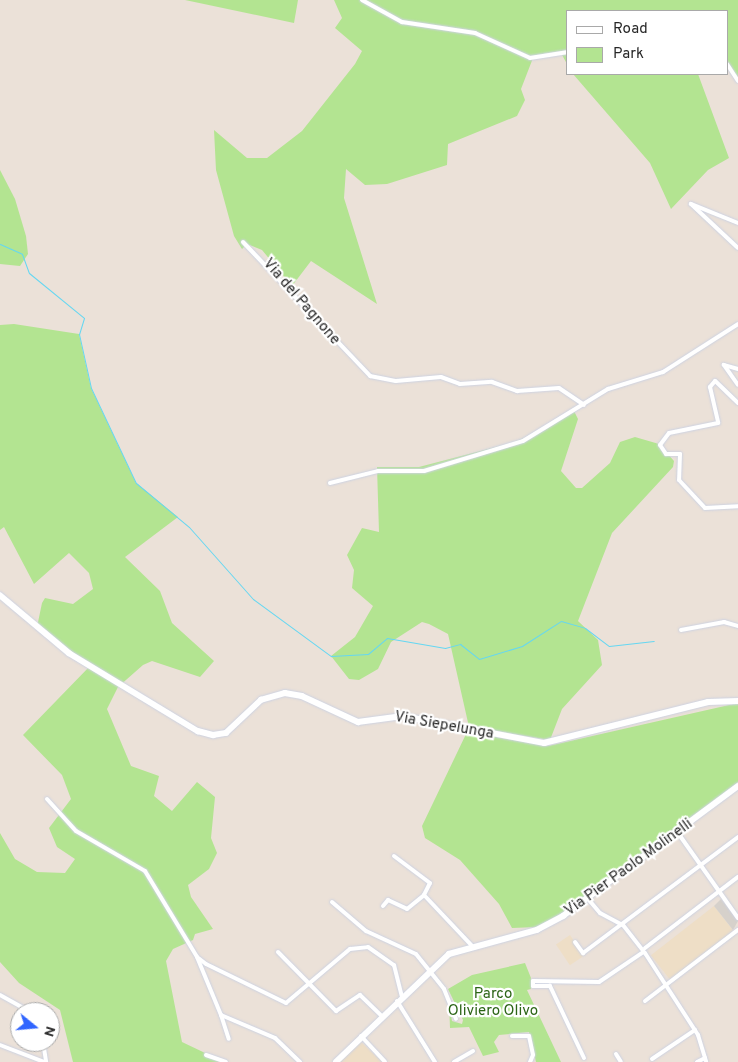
<!DOCTYPE html>
<style>
body{margin:0}
#map{position:relative;width:738px;height:1062px;overflow:hidden;background:#ebe1d8;font-family:Overpass,sans-serif}
div>[style]{position:absolute}
.education>*{inset:0;background:#eedec6;transform-origin:0 0}
.green>*{inset:0;background:#b3e491}
.plaza>*{inset:0;background:#d6d1cb}
.stream>*{height:1px;margin:-0.5px;padding:0 0.5px;transform-origin:0.5px;border-radius:0.5px;background:#65d7f2}
.roads{filter:drop-shadow(0 0 1px #cdd2e1) drop-shadow(0 0 1px #cdd2e1)}
.street>*{height:4px;margin:-2px;padding:0 2px;transform-origin:2px;border-radius:2px;background:#fff}
.secondary>*{height:5.5px;margin:-2.75px;padding:0 2.75px;transform-origin:2.75px;border-radius:2.75px;background:#fff}
span{translate:-50% -50%;white-space:nowrap;text-align:center;line-height:1.15;-webkit-text-stroke:4.5px #fff;paint-order:stroke}
.street-label{font-size:15px;color:#272727}
.park-label{font-size:15px;color:#2c6516}
.legend{position:absolute;left:566px;top:10px;width:162px;height:65px;box-sizing:border-box;background:#fff;border:1px solid #a9a9a9;margin:0;padding:6px 9px;list-style:none;font-size:15px;color:#272727}
.legend li{display:flex;align-items:center;gap:10px;height:25px}
.legend b{width:25px;border:1px solid #a9a9a9}
.north{position:absolute;left:10px;top:1002px;width:50px;height:50px;box-sizing:border-box;background:#fff;border:1px solid #a9a9a9;border-radius:50%;rotate:107deg;font-size:14px;font-weight:700;line-height:20px;text-align:center;color:#272727}
.north::after{content:'';display:block;margin:auto;width:18px;height:22px;background:#3065ff;clip-path:polygon(50% 0,100% 100%,50% 72%,0 100%)}
</style>
<div id="map">
<div class="education">
<i style="left:714px;top:906px;width:31px;height:80px;rotate:52deg"></i>
<i style="left:570px;top:935px;width:25px;height:17px;rotate:56deg"></i>
<i style="clip-path:polygon(361px 1042px,382px 1062px,339px 1062px)"></i>
</div>
<div class="green">
<i style="clip-path:polygon(185px 0,298px 0,294px 23px)"></i>
<i style="clip-path:polygon(334px 0,738px 0,738px 81px,727px 65px,727px 11px,567px 11px,567px 64px,561px 53px,533px 58px,521px 89px,525px 100px,517px 116px,448px 144px,447px 165px,387px 184px,365px 185px,346px 169px,344px 198px,377px 304px,311px 261px,292px 286px,262px 250px,247px 244px,242px 249px,234px 236px,216px 170px,214px 130px,247px 158px,267px 158px,302px 131px,355px 64px,362px 51px,335px 28px,342px 18px)"></i>
<i style="clip-path:polygon(573px 74px,698px 74px,729px 158px,708px 170px,671px 209px,650px 163px)"></i>
<i style="clip-path:polygon(0 170px,15px 199px,26px 236px,28px 254px,20px 266px,0 264px)"></i>
<i style="clip-path:polygon(14px 324px,79px 334px,91px 388px,136px 483px,178px 517px,125px 557px,160px 591px,172px 623px,214px 661px,200px 677px,152px 661px,143px 665px,118px 687px,107px 709px,131px 766px,159px 776px,154px 796px,172px 811px,197px 782px,215px 797px,211px 838px,217px 853px,209px 869px,188px 885px,191px 897px,213px 929px,195px 934px,193px 940px,173px 949px,166px 961px,182px 1042px,224px 1062px,73px 1062px,60px 1010px,19px 983px,0 962px,0 833px,15px 859px,37px 872px,65px 873px,75px 859px,57px 847px,49px 828px,71px 799px,62px 775px,23px 735px,90px 666px,37px 627px,42px 603px,45px 598px,73px 604px,93px 589px,89px 573px,69px 553px,34px 584px,4px 527px,0 530px,0 325px)"></i>
<i style="clip-path:polygon(573px 409px,578px 419px,561px 471px,576px 488px,582px 488px,610px 463px,620px 442px,635px 437px,659px 444px,674px 461px,673px 467px,612px 533px,578px 621px,598px 640px,602px 665px,562px 709px,550px 740px,469px 727px,448px 634px,429px 624px,422px 622px,391px 642px,378px 669px,359px 680px,349px 679px,331px 656px,355px 637px,373px 606px,352px 588px,354px 570px,347px 555px,362px 528px,379px 532px,377px 467px,419px 467px,511px 443px,545px 430px)"></i>
<i style="clip-path:polygon(738px 703px,738px 783px,591px 897px,537px 927px,512px 928px,499px 904px,460px 860px,425px 838px,422px 826px,467px 732px,548px 746px)"></i>
<i style="clip-path:polygon(525px 963px,531px 978px,531px 989px,527px 990px,561px 1062px,536px 1062px,529px 1032px,499px 1035px,494px 1042px,499px 1052px,483px 1056px,469px 1027px,450px 1028px,449px 1001px,452px 1021px,462px 1024px,463px 1020px,448px 989px,472px 975px)"></i>
</div>
<div class="plaza">
<i style="clip-path:polygon(721px 899px,738px 921px,733px 930px,714px 906px)"></i>
</div>
<div class="stream">
<i style="left:0;top:244px;width:24px;rotate:24deg"></i>
<i style="left:22px;top:254px;width:20px;rotate:70deg"></i>
<i style="left:29px;top:273px;width:71px;rotate:39.3deg"></i>
<i style="left:84px;top:318px;width:17px;rotate:107deg"></i>
<i style="left:79px;top:334px;width:55px;rotate:77.5deg"></i>
<i style="left:91px;top:388px;width:105px;rotate:64.7deg"></i>
<i style="left:136px;top:483px;width:69px;rotate:39.7deg"></i>
<i style="left:189px;top:527px;width:96px;rotate:48.4deg"></i>
<i style="left:253px;top:599px;width:97px;rotate:36.2deg"></i>
<i style="left:331px;top:656px;width:37px;rotate:-3deg"></i>
<i style="left:368px;top:654px;width:25px;rotate:-40deg"></i>
<i style="left:387px;top:638px;width:59px;rotate:9.8deg"></i>
<i style="left:445px;top:648px;width:16px;rotate:-15deg"></i>
<i style="left:460px;top:644px;width:24px;rotate:38deg"></i>
<i style="left:479px;top:659px;width:45px;rotate:-16.8deg"></i>
<i style="left:522px;top:646px;width:46px;rotate:-32.7deg"></i>
<i style="left:561px;top:621px;width:25px;rotate:16deg"></i>
<i style="left:585px;top:628px;width:30px;rotate:37deg"></i>
<i style="left:609px;top:646px;width:45px;rotate:-6.3deg"></i>
</div>
<div class="roads">
<div class="street">
<i style="left:362px;top:0;width:46px;rotate:28.8deg"></i>
<i style="left:402px;top:22px;width:74px;rotate:8.6deg"></i>
<i style="left:475px;top:33px;width:60px;rotate:24.4deg"></i>
<i style="left:530px;top:58px;width:37px;rotate:-9deg"></i>
<i style="left:727px;top:64px;width:20px;rotate:57deg"></i>
<i style="left:738px;top:223px;width:51px;rotate:-158deg"></i>
<i style="left:691px;top:204px;width:64px;rotate:43.1deg"></i>
<i style="left:243px;top:242px;width:185px;rotate:46.5deg"></i>
<i style="left:370px;top:376px;width:26px;rotate:11deg"></i>
<i style="left:396px;top:381px;width:45px;rotate:-5.1deg"></i>
<i style="left:441px;top:377px;width:20px;rotate:20deg"></i>
<i style="left:460px;top:384px;width:32px;rotate:-4deg"></i>
<i style="left:492px;top:382px;width:27px;rotate:20deg"></i>
<i style="left:517px;top:391px;width:42px;rotate:-4.1deg"></i>
<i style="left:559px;top:388px;width:30px;rotate:34deg"></i>
<i style="left:738px;top:369px;width:15px;rotate:-164deg"></i>
<i style="left:724px;top:365px;width:24px;rotate:55deg"></i>
<i style="left:738px;top:403px;width:32px;rotate:-136deg"></i>
<i style="left:715px;top:381px;width:8px;rotate:130deg"></i>
<i style="left:710px;top:387px;width:37px;rotate:77deg"></i>
<i style="left:718px;top:423px;width:50px;rotate:168.5deg"></i>
<i style="left:669px;top:433px;width:15px;rotate:127deg"></i>
<i style="left:660px;top:445px;width:11px;rotate:56deg"></i>
<i style="left:666px;top:454px;width:14px"></i>
<i style="left:680px;top:454px;width:26px;rotate:92deg"></i>
<i style="left:679px;top:480px;width:38px;rotate:47deg"></i>
<i style="left:705px;top:508px;width:33px;rotate:-3deg"></i>
<i style="left:330px;top:483px;width:49px;rotate:-14deg"></i>
<i style="left:378px;top:471px;width:46px"></i>
<i style="left:424px;top:471px;width:103px;rotate:-16.9deg"></i>
<i style="left:523px;top:441px;width:100px;rotate:-31.5deg"></i>
<i style="left:608px;top:389px;width:58px;rotate:-17.2deg"></i>
<i style="left:663px;top:372px;width:89px;rotate:-32.6deg"></i>
<i style="left:681px;top:630px;width:44px;rotate:-10.5deg"></i>
<i style="left:724px;top:622px;width:15px;rotate:16deg"></i>
<i style="left:47px;top:799px;width:43px;rotate:47.8deg"></i>
<i style="left:76px;top:831px;width:80px;rotate:30.1deg"></i>
<i style="left:145px;top:871px;width:100px;rotate:58.8deg"></i>
<i style="left:197px;top:957px;width:11px;rotate:38deg"></i>
<i style="left:206px;top:964px;width:89px;rotate:26deg"></i>
<i style="left:286px;top:1003px;width:84px;rotate:-40.2deg"></i>
<i style="left:350px;top:949px;width:18px;rotate:-6deg"></i>
<i style="left:368px;top:947px;width:32px;rotate:35deg"></i>
<i style="left:394px;top:965px;width:32px;rotate:76deg"></i>
<i style="left:678px;top:833px;width:104px;rotate:54.8deg"></i>
<i style="left:394px;top:856px;width:45px;rotate:36.9deg"></i>
<i style="left:430px;top:883px;width:13px;rotate:117deg"></i>
<i style="left:424px;top:895px;width:70px;rotate:46.7deg"></i>
<i style="left:589px;top:900px;width:17px;rotate:50deg"></i>
<i style="left:600px;top:913px;width:26px;rotate:28deg"></i>
<i style="left:623px;top:925px;width:36px;rotate:52deg"></i>
<i style="left:645px;top:953px;width:98px;rotate:57.1deg"></i>
<i style="left:698px;top:1035px;width:28px;rotate:73deg"></i>
<i style="left:332px;top:902px;width:45px;rotate:40.5deg"></i>
<i style="left:366px;top:931px;width:55px;rotate:24.7deg"></i>
<i style="left:416px;top:954px;width:45px;rotate:51.3deg"></i>
<i style="left:444px;top:989px;width:32px;rotate:68deg"></i>
<i style="left:383px;top:906px;width:8px;rotate:-50deg"></i>
<i style="left:388px;top:900px;width:21px;rotate:25deg"></i>
<i style="left:407px;top:909px;width:22px;rotate:-39deg"></i>
<i style="left:575px;top:942px;width:14px;rotate:54deg"></i>
<i style="left:583px;top:953px;width:194px;rotate:-36.8deg"></i>
<i style="left:645px;top:948px;width:117px;rotate:-37.4deg"></i>
<i style="left:278px;top:952px;width:83px;rotate:45.5deg"></i>
<i style="left:336px;top:1011px;width:29px;rotate:-34deg"></i>
<i style="left:360px;top:995px;width:30px;rotate:44deg"></i>
<i style="left:197px;top:957px;width:63px;rotate:67.5deg"></i>
<i style="left:221px;top:1015px;width:59px;rotate:23.1deg"></i>
<i style="left:275px;top:1038px;width:35px;rotate:44deg"></i>
<i style="left:0;top:995px;width:35px;rotate:29deg"></i>
<i style="left:397px;top:1001px;width:72px;rotate:58.1deg"></i>
<i style="left:645px;top:1001px;width:117px;rotate:-37.4deg"></i>
<i style="left:221px;top:1015px;width:25px;rotate:72deg"></i>
<i style="left:361px;top:1036px;width:35px;rotate:47deg"></i>
<i style="left:512px;top:1036px;width:17px"></i>
<i style="left:529px;top:1036px;width:19px;rotate:78deg"></i>
<i style="left:533px;top:1055px;width:8px;rotate:113deg"></i>
<i style="left:43px;top:1042px;width:20px;rotate:81deg"></i>
<i style="left:0;top:1045px;width:47px;rotate:21.1deg"></i>
<i style="left:616px;top:1054px;width:9px;rotate:58deg"></i>
<i style="left:206px;top:1055px;width:21px;rotate:19deg"></i>
<i style="left:584px;top:1058px;width:80px;rotate:-115.3deg"></i>
<i style="left:550px;top:986px;width:17px;rotate:180deg"></i>
<i style="left:533px;top:986px;width:5px;rotate:-90deg"></i>
<i style="left:533px;top:981px;width:66px;rotate:0.9deg"></i>
<i style="left:599px;top:982px;width:52px;rotate:-34deg"></i>
<i style="left:652px;top:1059px;width:52px;rotate:-34deg"></i>
<i style="left:454px;top:1062px;width:22px;rotate:-30deg"></i>
<i style="left:697px;top:1062px;width:9px;rotate:-27deg"></i>
</div>
<div class="secondary">
<i style="left:0;top:595px;width:90px;rotate:40deg"></i>
<i style="left:69px;top:653px;width:151px;rotate:31.2deg"></i>
<i style="left:198px;top:731px;width:16px;rotate:15deg"></i>
<i style="left:213px;top:735px;width:13px;rotate:-9deg"></i>
<i style="left:226px;top:733px;width:48px;rotate:-43.3deg"></i>
<i style="left:261px;top:700px;width:25px;rotate:-16deg"></i>
<i style="left:285px;top:693px;width:17px;rotate:10deg"></i>
<i style="left:302px;top:696px;width:62px;rotate:24.9deg"></i>
<i style="left:358px;top:722px;width:45px;rotate:-7.6deg"></i>
<i style="left:403px;top:716px;width:144px;rotate:10.8deg"></i>
<i style="left:544px;top:743px;width:169px;rotate:-14deg"></i>
<i style="left:708px;top:702px;width:30px;rotate:-2deg"></i>
<i style="left:336px;top:1062px;width:156px;rotate:-43.7deg"></i>
<i style="left:449px;top:954px;width:91px;rotate:-15.3deg"></i>
<i style="left:537px;top:930px;width:30px;rotate:-28deg"></i>
<i style="left:563px;top:916px;width:218px;rotate:-36.6deg"></i>
</div>
</div>
<div class="street-label">
<span style="left:301px;top:302px;rotate:49deg">Via del Pagnone</span>
<span style="left:444px;top:726px;rotate:10deg">Via Siepelunga</span>
<span style="left:629px;top:868px;rotate:-36deg">Via Pier Paolo Molinelli</span>
</div>
<div class="park-label">
<span style="left:493px;top:1003px">Parco<br>Oliviero Olivo</span>
</div>
<ul class="legend">
<li><b style="height:6px;background:#fff"></b>Road</li>
<li><b style="height:14px;background:#b3e491"></b>Park</li>
</ul>
<div class="north">N</div>
</div>
